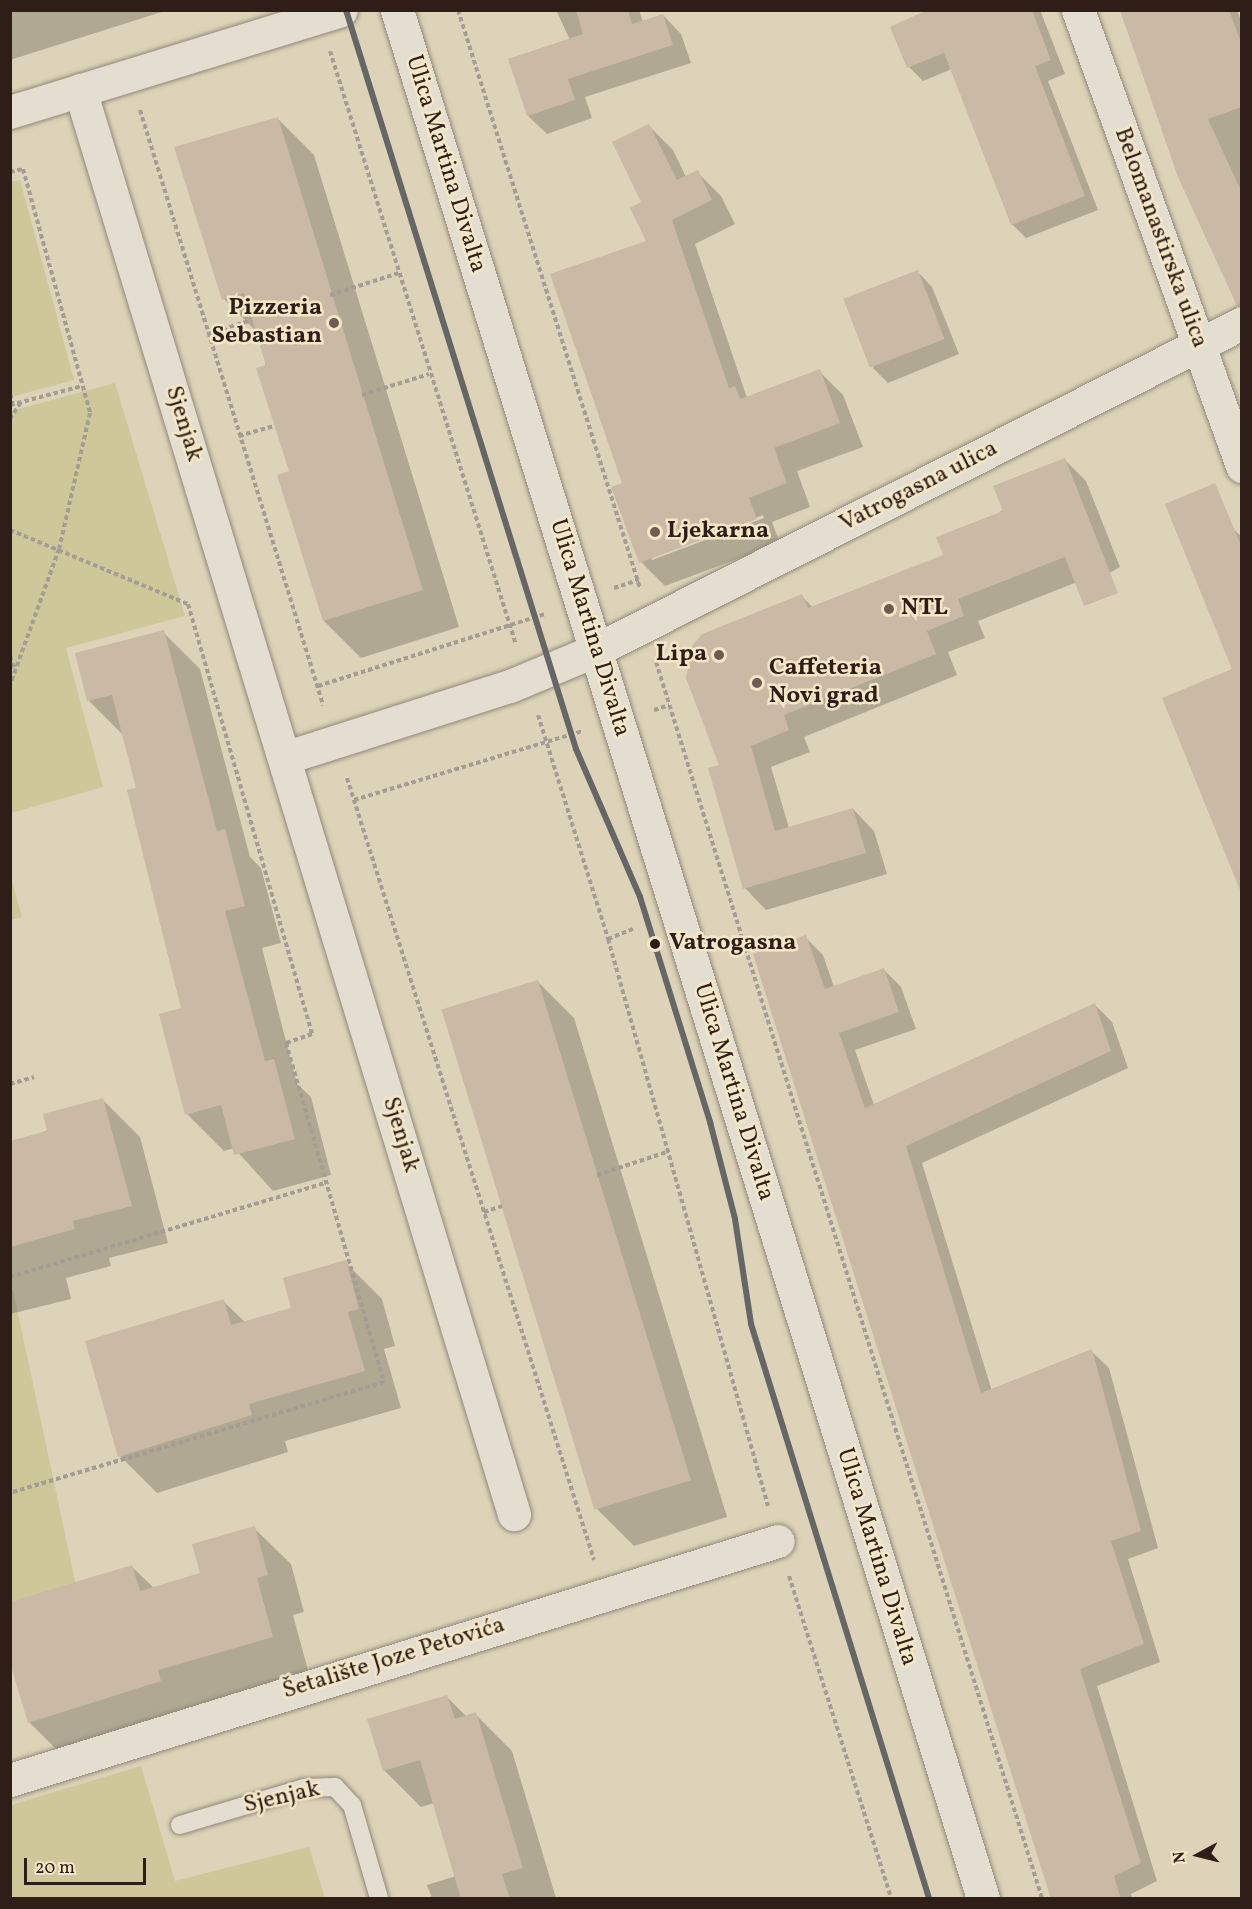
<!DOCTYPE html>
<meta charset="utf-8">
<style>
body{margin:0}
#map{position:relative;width:1252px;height:1909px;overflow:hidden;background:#ddd3b8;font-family:Vollkorn,serif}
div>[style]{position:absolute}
.green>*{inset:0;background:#cdc79a}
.shadow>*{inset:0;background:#0003}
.building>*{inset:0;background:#c9b9a5;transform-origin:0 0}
.path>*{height:4px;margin-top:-2px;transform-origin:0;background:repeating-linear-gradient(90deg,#a39d93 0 4.5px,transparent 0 7.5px)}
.roads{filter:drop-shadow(0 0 2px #91897a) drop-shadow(0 0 2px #91897a)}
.lane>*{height:18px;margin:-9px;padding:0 9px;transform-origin:9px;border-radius:9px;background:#e4ded1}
.street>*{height:33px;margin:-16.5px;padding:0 16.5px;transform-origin:16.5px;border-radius:16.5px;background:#e4ded1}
.secondary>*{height:33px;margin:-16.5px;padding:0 16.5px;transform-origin:16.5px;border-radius:16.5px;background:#e4ded1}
.tram-1>*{height:6px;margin:-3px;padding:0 3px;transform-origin:3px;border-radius:3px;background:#666}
.dots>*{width:16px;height:16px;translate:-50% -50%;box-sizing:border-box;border:3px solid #f3e7c7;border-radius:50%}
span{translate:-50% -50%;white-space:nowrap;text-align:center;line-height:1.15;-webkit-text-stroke:5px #f3e7c7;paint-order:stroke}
.street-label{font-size:24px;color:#2f1e18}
.poi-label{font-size:24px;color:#2f1e18;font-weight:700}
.right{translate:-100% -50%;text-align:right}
.left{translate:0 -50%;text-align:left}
.stop-label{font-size:24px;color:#2f1e18;font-weight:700}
.frame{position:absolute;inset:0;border:12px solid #2f1e18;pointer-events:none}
.north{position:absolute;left:1168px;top:1825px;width:60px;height:60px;-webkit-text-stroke:4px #f3e7c7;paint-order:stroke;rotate:263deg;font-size:16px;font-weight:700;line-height:24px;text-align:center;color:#2f1e18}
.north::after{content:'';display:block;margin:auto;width:21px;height:27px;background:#2f1e18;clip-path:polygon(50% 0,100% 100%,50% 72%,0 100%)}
.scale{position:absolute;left:24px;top:1858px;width:122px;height:27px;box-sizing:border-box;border:3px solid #2f1e18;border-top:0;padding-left:8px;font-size:18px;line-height:21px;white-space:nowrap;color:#2f1e18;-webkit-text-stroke:4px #f3e7c7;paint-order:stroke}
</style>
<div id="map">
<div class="green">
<i style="clip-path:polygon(20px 180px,74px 380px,11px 397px,10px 182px)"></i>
<i style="clip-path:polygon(115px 383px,185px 616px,66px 648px,103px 787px,11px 813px,11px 411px)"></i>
<i style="clip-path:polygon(10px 874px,22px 917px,11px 920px,10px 920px)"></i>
<i style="clip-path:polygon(13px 1290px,78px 1595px,11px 1615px,10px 1291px)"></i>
<i style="clip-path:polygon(141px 1766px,175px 1881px,309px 1847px,325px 1898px,11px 1898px,11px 1805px)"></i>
</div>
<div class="shadow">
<i style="clip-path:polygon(10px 10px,168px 10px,10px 60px)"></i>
<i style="clip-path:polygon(556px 10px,639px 10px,643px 22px,663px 15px,681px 34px,691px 63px,585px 97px,592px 118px,547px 134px,528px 116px,510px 60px,570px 40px)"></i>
<i style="clip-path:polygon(930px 10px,1040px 10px,1065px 74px,1048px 81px,1098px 210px,1026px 238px,1012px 224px,952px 69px,923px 81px,909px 67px)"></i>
<i style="clip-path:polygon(1120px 10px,1237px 10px,1242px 23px,1242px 297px,1180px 176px)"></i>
<i style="clip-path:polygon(277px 118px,314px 155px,459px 627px,361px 658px,324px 621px,279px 476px,291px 472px,258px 333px,224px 299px)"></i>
<i style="clip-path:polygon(evenodd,649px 126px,673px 150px,686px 177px,697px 172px,721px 196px,735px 224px,695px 244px,747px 398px,819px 371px,843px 395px,863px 447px,797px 471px,810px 507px,772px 522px,780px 543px,665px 586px,641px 562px,624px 484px,648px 242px,643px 203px,649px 126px,763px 515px,764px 518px,652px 560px,652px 557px,763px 515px)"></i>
<i style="clip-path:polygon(918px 272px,932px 287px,959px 354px,888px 383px,873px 368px)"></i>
<i style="clip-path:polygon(1065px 460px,1086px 481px,1120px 567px,1090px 584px,1085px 579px,978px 621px,985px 638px,948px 652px,957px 675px,804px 737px,810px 752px,771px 767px,789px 828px,853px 809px,874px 831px,887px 874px,766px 910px,745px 888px,721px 766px,802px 596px,813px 608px,945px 556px)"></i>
<i style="clip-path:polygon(1232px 528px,1242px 537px,1242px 672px,1230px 660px)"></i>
<i style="clip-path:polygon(163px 632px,200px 669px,250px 857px,261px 868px,281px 943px,262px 948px,297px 1084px,311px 1097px,331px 1175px,273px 1191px,234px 1148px,224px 1151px,187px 1114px,182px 1009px,138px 789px,124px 736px,89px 701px)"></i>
<i style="clip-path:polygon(1232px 671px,1242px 681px,1241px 868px,1227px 853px)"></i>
<i style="clip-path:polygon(805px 937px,823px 955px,834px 987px,884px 970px,901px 987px,916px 1029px,855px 1050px,874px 1105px,1095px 1005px,1112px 1022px,1128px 1068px,922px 1163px,992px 1391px,1091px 1351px,1109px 1368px,1158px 1548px,1128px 1559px,1160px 1662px,1097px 1686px,1157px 1881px,1131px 1894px,1132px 1898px,1052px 1898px)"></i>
<i style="clip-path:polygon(537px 981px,574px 1018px,727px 1517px,634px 1546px,597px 1509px)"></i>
<i style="clip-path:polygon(103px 1100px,140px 1137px,168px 1243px,109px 1258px,111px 1266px,66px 1278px,71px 1299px,10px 1314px,10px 1150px)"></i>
<i style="clip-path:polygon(345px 1262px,382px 1299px,395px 1346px,384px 1349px,401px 1408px,285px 1441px,288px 1452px,157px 1493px,120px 1456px,223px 1301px,245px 1322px,293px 1309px)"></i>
<i style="clip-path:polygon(254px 1528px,291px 1564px,304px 1612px,293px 1615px,309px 1674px,66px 1759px,29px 1722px,132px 1567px,154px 1588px,202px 1575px)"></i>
<i style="clip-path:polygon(447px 1697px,467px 1717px,475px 1714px,512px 1751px,556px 1898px,432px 1898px,427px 1885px,456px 1876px,434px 1803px,421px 1807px,384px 1770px)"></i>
</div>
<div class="building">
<i style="clip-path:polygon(576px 10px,628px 10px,632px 24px,663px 14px,673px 45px,568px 79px,575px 100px,527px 116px,508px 59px,583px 34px)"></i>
<i style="clip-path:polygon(927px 10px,1032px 10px,1051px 60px,1035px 66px,1085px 196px,1011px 225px,944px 53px,907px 68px,890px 27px)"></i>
<i style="clip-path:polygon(1120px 10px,1229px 10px,1242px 45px,1242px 107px,1208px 119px,1242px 193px,1242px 305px,1237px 306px,1178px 177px)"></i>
<i style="clip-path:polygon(278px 117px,423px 590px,323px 621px,277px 475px,289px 471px,256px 368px,266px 365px,244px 293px,222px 300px,174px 147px)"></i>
<i style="clip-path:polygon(649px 124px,677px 180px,698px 170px,712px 200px,672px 220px,729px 388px,735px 386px,740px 399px,820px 369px,840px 423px,774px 448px,787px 483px,749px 498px,757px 519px,639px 563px,611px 487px,622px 483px,550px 274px,646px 241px,630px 208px,641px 202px,612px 142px)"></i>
<i style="left:918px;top:270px;width:74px;height:80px;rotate:69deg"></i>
<i style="clip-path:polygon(1065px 458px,1118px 593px,1084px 606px,1065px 557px,958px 599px,964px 616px,927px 631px,936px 654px,784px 715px,789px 730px,751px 746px,775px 831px,853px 808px,866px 853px,743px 889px,708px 768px,719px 765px,686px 678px,692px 646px,702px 634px,802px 594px,808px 608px,943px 555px,936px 537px,1003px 511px,993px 486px)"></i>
<i style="clip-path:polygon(1215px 483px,1242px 548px,1240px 689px,1165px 504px)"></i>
<i style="clip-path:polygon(164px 630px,217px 831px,225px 829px,245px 906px,225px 911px,265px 1061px,274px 1059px,295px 1139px,234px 1155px,221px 1105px,185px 1115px,159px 1014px,181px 1008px,127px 790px,136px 788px,112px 695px,87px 701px,75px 653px)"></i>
<i style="clip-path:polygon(1232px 669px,1242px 693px,1240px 890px,1162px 698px)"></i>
<i style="clip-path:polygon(806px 935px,825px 989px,884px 968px,899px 1012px,839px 1033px,865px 1108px,1095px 1003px,1111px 1051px,906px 1146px,981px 1393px,1092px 1349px,1141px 1531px,1111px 1541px,1144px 1644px,1080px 1669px,1141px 1863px,1114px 1876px,1121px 1899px,1051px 1899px,753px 954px)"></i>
<i style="left:538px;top:980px;width:523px;height:101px;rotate:73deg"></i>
<i style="clip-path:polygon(103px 1098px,132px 1206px,73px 1221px,75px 1229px,10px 1247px,10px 1141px,47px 1131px,43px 1114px)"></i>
<i style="clip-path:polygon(346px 1260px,359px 1309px,348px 1312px,365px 1371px,249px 1404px,252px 1415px,118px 1457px,85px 1341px,224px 1299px,231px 1325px,291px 1308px,283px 1278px)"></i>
<i style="clip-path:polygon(255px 1526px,268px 1575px,257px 1578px,273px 1637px,158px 1670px,161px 1681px,28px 1723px,10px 1663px,10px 1602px,132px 1565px,140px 1591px,200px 1573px,192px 1544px)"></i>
<i style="clip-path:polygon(447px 1695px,455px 1719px,476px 1712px,523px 1868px,502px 1874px,510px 1899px,461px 1899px,420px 1760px,383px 1771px,367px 1719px)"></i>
</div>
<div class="path">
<i style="left:458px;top:10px;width:606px;rotate:72.52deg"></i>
<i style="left:330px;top:51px;width:622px;rotate:72.61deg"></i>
<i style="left:140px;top:110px;width:623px;rotate:72.9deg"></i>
<i style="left:10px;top:172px;width:13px;rotate:-13deg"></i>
<i style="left:23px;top:169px;width:253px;rotate:74.6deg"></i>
<i style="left:90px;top:413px;width:139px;rotate:102.8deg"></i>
<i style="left:59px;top:549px;width:145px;rotate:109.8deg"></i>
<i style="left:330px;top:295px;width:72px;rotate:-17.7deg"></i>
<i style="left:208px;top:334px;width:46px;rotate:-17.7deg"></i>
<i style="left:10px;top:394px;width:10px;rotate:73deg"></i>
<i style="left:362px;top:395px;width:70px;rotate:-17.4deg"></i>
<i style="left:10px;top:405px;width:74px;rotate:-14.8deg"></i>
<i style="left:10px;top:419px;width:20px;rotate:-57deg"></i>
<i style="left:239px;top:436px;width:36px;rotate:-16deg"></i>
<i style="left:10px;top:530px;width:193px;rotate:22.6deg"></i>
<i style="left:188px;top:604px;width:448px;rotate:73.9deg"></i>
<i style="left:312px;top:1034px;width:28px;rotate:161deg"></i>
<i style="left:286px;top:1043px;width:353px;rotate:73.9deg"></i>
<i style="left:384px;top:1382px;width:390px;rotate:163.5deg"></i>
<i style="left:614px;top:588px;width:26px;rotate:-18deg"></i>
<i style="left:10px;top:656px;width:16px;rotate:72deg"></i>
<i style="left:656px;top:662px;width:1295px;rotate:72.66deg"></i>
<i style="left:318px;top:686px;width:238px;rotate:-17.6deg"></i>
<i style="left:654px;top:710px;width:16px;rotate:-18deg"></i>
<i style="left:538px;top:715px;width:235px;rotate:72.6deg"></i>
<i style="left:608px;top:939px;width:589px;rotate:74.24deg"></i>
<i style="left:347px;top:778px;width:820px;rotate:72.47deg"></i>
<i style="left:354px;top:800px;width:239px;rotate:-16.8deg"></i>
<i style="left:608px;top:939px;width:29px;rotate:-22deg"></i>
<i style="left:10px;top:1084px;width:25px;rotate:-16deg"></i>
<i style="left:597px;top:1175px;width:74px;rotate:-18.2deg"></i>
<i style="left:484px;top:1212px;width:19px;rotate:-18deg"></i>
<i style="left:10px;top:1277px;width:332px;rotate:-16.6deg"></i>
<i style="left:789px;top:1576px;width:338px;rotate:72.4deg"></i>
</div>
<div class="roads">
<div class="lane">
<i style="left:180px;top:1825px;width:129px;rotate:-16.6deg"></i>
<i style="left:304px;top:1788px;width:31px;rotate:-2deg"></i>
<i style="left:335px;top:1787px;width:25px;rotate:47deg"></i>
<i style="left:352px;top:1805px;width:97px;rotate:73.8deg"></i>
</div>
<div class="street">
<i style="left:1078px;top:10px;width:485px;rotate:70.2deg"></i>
<i style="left:80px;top:90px;width:1489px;rotate:73.05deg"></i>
<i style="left:10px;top:112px;width:346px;rotate:-17.1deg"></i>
<i style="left:287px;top:757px;width:234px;rotate:-17.7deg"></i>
<i style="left:510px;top:686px;width:93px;rotate:-22.7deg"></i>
<i style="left:596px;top:650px;width:724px;rotate:-26.85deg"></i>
<i style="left:10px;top:1780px;width:804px;rotate:-17.29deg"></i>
</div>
<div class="secondary">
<i style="left:397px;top:10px;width:1977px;rotate:72.76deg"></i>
</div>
</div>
<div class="tram-1">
<i style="left:346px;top:10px;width:774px;rotate:72.71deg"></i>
<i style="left:576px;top:749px;width:161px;rotate:66.6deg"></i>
<i style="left:640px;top:897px;width:236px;rotate:72.7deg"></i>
<i style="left:710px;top:1122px;width:100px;rotate:75.5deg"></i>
<i style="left:735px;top:1219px;width:106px;rotate:81.3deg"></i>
<i style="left:751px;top:1324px;width:601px;rotate:72.77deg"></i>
</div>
<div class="dots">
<i style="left:334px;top:323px;background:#6c5d50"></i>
<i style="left:655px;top:532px;background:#6c5d50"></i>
<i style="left:889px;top:609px;background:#6c5d50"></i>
<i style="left:719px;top:655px;background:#6c5d50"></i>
<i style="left:757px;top:683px;background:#6c5d50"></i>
<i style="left:655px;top:944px;background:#2f1e18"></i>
</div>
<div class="street-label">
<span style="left:445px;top:164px;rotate:73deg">Ulica Martina Divalta</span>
<span style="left:1160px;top:238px;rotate:70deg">Belomanastirska ulica</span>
<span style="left:183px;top:424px;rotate:73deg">Sjenjak</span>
<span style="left:919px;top:487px;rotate:-27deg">Vatrogasna ulica</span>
<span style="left:589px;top:628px;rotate:73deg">Ulica Martina Divalta</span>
<span style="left:733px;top:1092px;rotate:73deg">Ulica Martina Divalta</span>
<span style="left:400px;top:1135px;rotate:73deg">Sjenjak</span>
<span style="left:876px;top:1557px;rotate:73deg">Ulica Martina Divalta</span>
<span style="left:394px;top:1659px;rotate:-17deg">Šetalište Joze Petovića</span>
<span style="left:282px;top:1798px;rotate:-13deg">Sjenjak</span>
</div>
<div class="poi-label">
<span class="right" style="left:322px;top:323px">Pizzeria<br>Sebastian</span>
<span class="left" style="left:667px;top:532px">Ljekarna</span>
<span class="left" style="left:901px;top:609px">NTL</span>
<span class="right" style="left:707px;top:655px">Lipa</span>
<span class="left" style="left:769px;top:683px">Caffeteria<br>Novi grad</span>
</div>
<div class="stop-label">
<span class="left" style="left:669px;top:944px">Vatrogasna</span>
</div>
<div class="frame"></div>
<div class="north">N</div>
<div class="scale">20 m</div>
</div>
